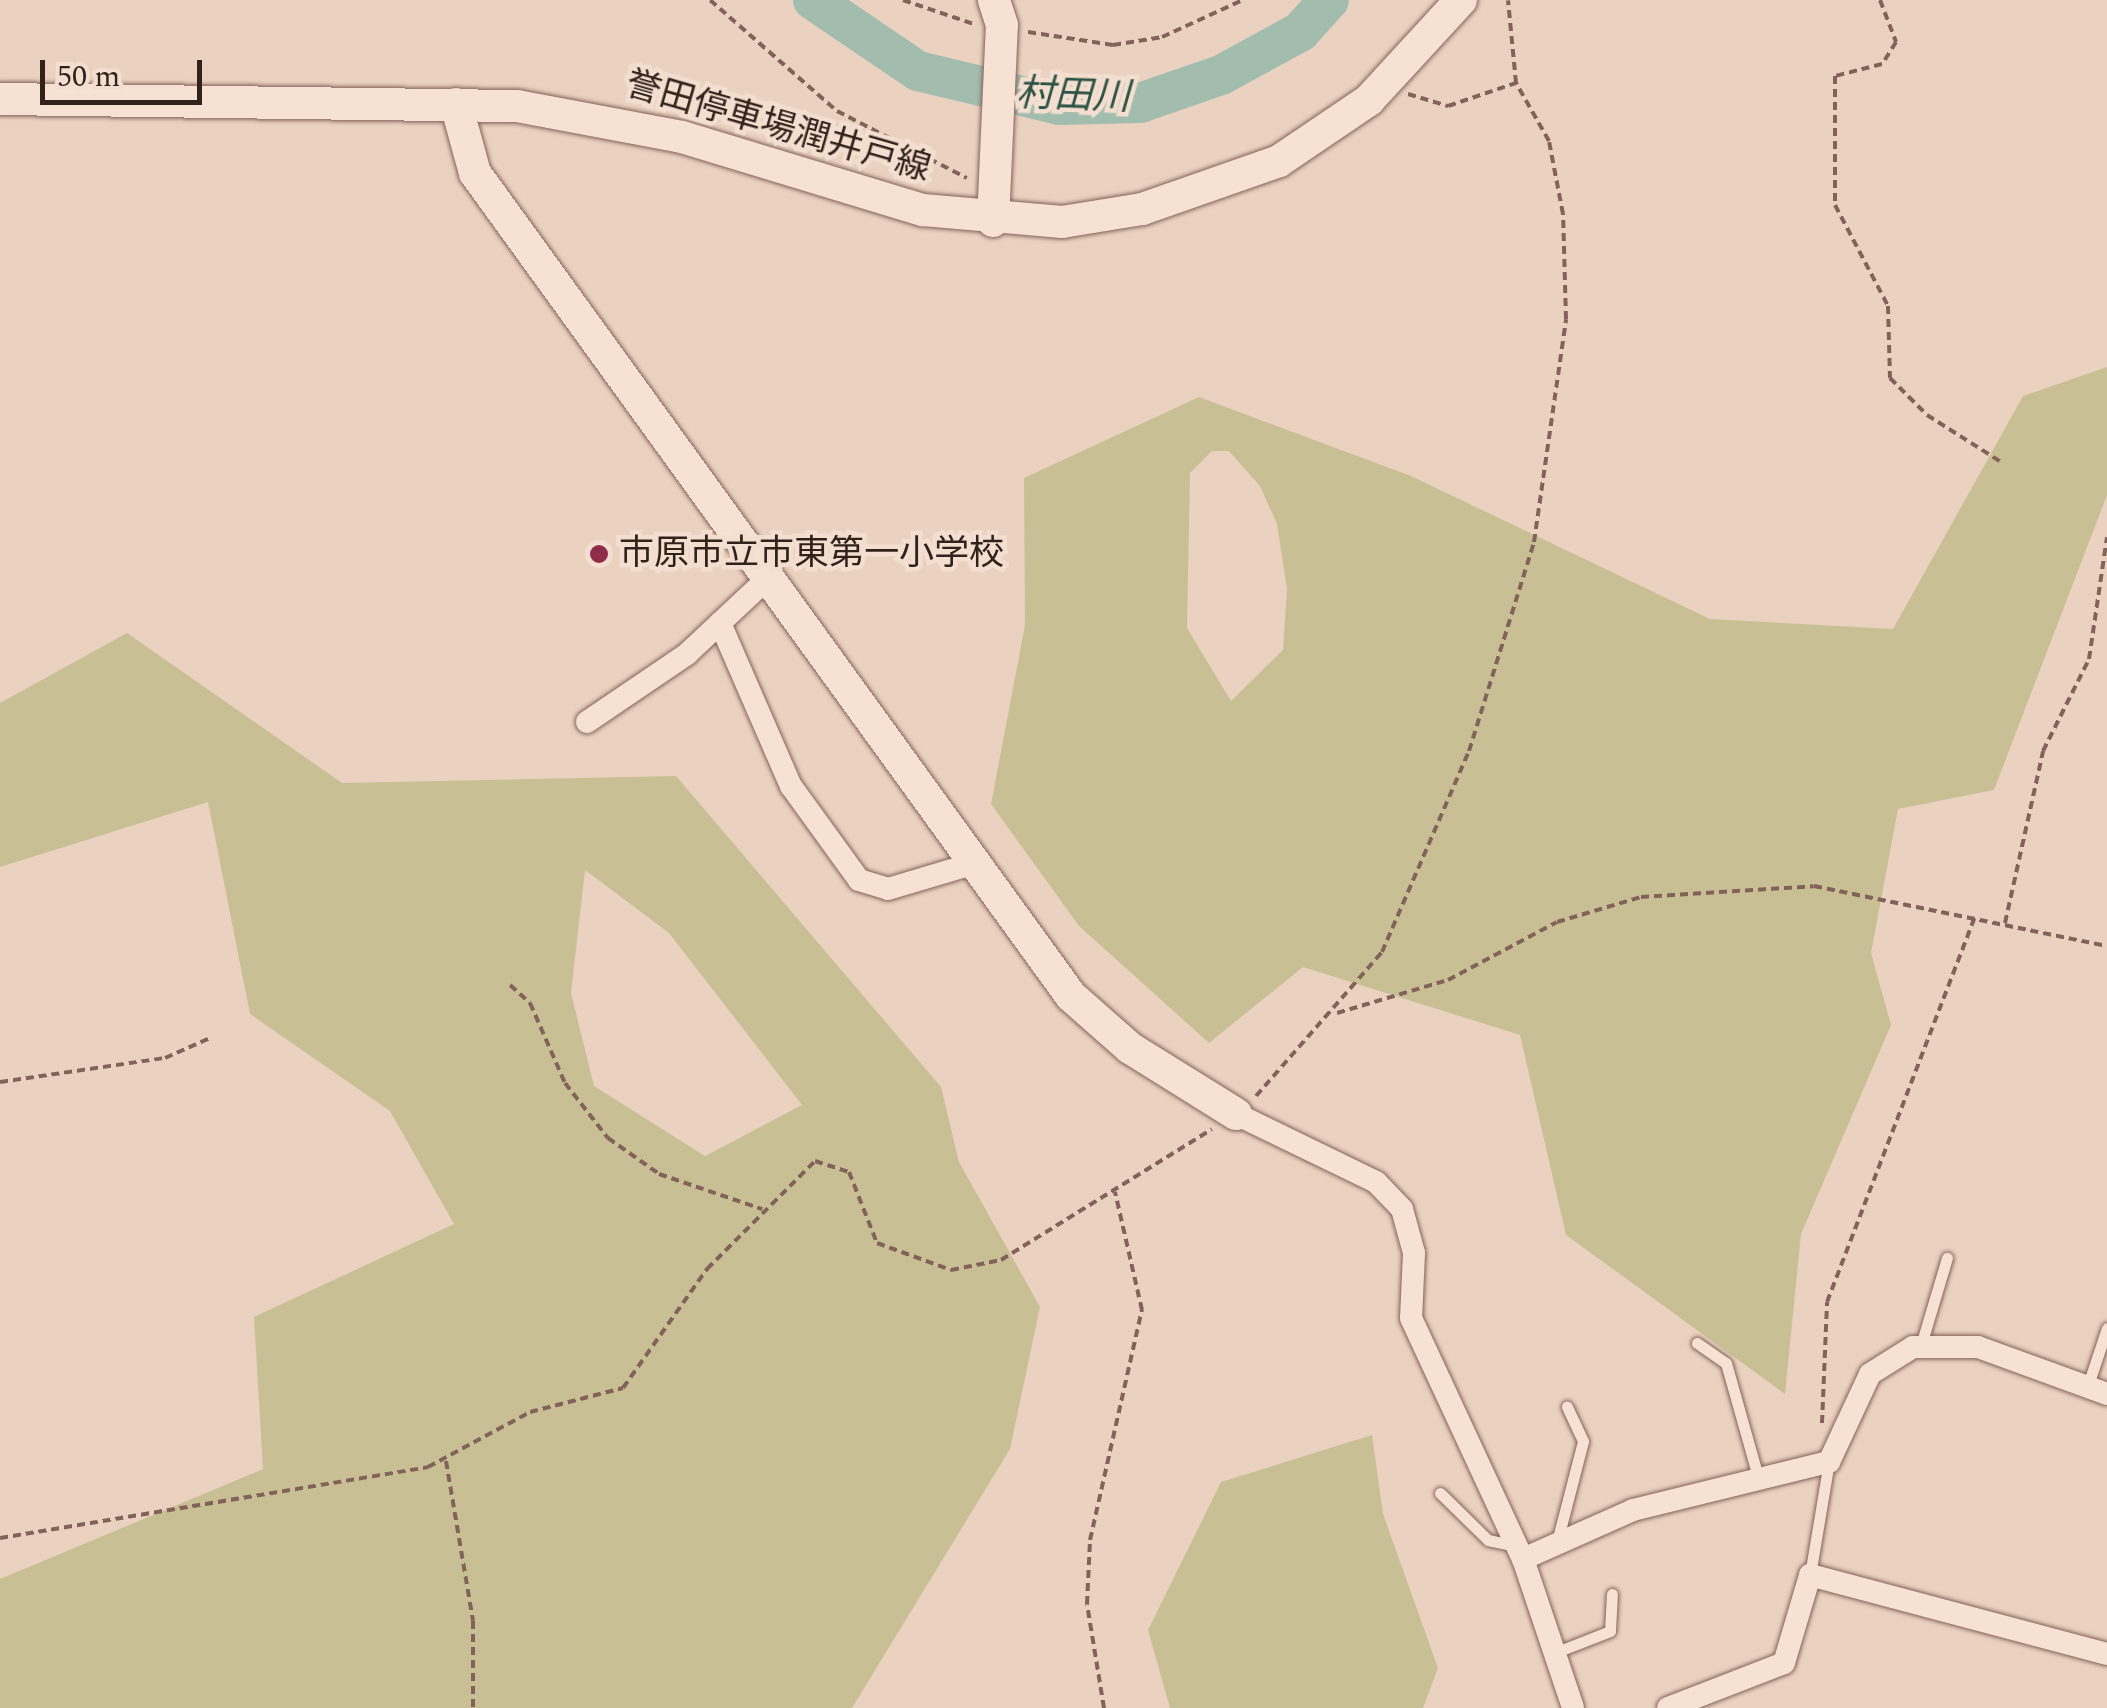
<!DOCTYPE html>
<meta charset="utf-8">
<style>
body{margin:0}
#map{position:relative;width:2107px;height:1708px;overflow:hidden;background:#ebd2c0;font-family:Spectral,"Noto Sans JP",serif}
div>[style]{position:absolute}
.green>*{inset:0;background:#c8c094}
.river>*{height:40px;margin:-20px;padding:0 20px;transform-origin:20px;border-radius:20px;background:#a2bdae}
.path>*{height:4px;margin-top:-2px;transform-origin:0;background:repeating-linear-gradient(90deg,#836359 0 8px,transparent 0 13px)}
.roads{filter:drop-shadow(0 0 2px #836359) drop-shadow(0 0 2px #836359)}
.lane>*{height:11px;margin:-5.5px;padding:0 5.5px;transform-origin:5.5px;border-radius:5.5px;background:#f7e1d2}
.street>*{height:22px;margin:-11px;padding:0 11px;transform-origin:11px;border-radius:11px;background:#f7e1d2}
.secondary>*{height:32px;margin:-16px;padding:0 16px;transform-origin:16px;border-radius:16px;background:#f7e1d2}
.dots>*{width:28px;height:28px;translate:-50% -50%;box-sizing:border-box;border:5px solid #f3decf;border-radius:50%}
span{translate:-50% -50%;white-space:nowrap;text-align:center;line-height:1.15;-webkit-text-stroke:9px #f3decf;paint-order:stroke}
.street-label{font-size:35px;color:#33211c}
.poi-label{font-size:35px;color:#33211c}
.left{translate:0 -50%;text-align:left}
.water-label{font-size:38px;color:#2c5245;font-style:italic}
.scale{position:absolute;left:40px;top:60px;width:162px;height:45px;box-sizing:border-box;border:5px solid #33211c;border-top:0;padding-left:12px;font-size:30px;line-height:35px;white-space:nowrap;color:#33211c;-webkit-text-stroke:8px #f3decf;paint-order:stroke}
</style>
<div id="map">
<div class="green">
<i style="clip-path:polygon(evenodd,2107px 367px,2107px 495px,1994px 790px,1898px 809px,1871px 953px,1891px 1025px,1801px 1234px,1785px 1394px,1566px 1235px,1520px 1035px,1303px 967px,1209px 1043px,1079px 926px,991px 804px,1025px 625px,1024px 478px,1199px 397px,1411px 476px,1710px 619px,1893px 629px,2023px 396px,2107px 367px,1212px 451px,1229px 451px,1260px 486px,1277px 524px,1287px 589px,1283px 650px,1231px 701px,1187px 628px,1190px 473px,1212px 451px)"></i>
<i style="clip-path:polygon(evenodd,127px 633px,342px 783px,676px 776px,941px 1087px,959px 1162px,1040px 1307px,1010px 1449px,852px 1708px,0 1708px,0 1579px,263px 1469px,254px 1317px,454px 1224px,390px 1111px,250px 1014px,208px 802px,0 867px,0 703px,127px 633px,585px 870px,669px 933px,802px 1105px,705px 1156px,594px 1086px,571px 993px,585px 870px)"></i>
<i style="clip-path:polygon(1372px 1435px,1383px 1514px,1438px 1668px,1423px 1708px,1170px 1708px,1148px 1630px,1221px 1482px)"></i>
</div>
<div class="river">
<i style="left:813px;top:0;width:127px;rotate:34.1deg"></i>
<i style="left:918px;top:71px;width:146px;rotate:13.5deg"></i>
<i style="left:1060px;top:105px;width:80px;rotate:-1.4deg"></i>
<i style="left:1140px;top:103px;width:86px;rotate:-19.1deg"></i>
<i style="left:1221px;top:75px;width:90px;rotate:-28.6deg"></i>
<i style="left:1300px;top:32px;width:43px;rotate:-47.8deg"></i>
</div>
<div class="path">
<i style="left:710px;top:0;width:169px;rotate:41.2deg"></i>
<i style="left:837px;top:111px;width:146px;rotate:27.3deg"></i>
<i style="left:903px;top:0;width:75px;rotate:18.7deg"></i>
<i style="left:1880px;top:0;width:45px;rotate:69.1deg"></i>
<i style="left:1896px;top:42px;width:26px;rotate:122deg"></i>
<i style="left:1882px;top:64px;width:49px;rotate:165.7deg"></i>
<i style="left:1835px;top:76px;width:129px;rotate:90deg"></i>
<i style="left:1835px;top:205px;width:114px;rotate:62.3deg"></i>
<i style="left:1888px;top:306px;width:72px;rotate:88.4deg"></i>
<i style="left:1890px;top:378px;width:52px;rotate:45deg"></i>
<i style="left:1927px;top:415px;width:88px;rotate:32.4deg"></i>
<i style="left:1028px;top:32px;width:86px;rotate:8.7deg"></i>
<i style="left:1113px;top:45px;width:50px;rotate:-9.3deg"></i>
<i style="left:1162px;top:37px;width:89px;rotate:-24.6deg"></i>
<i style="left:1408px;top:94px;width:42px;rotate:16.7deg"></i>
<i style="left:1448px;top:106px;width:72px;rotate:-18.7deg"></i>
<i style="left:2005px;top:923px;width:176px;rotate:-77.5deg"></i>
<i style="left:2043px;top:751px;width:103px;rotate:-63.4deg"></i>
<i style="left:2089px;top:659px;width:123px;rotate:-81.6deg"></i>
<i style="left:510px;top:985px;width:27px;rotate:42deg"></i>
<i style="left:530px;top:1003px;width:87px;rotate:66.4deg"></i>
<i style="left:565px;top:1083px;width:70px;rotate:52deg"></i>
<i style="left:608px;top:1138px;width:62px;rotate:35.2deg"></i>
<i style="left:659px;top:1174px;width:109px;rotate:18.8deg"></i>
<i style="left:1337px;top:1013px;width:116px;rotate:-16.6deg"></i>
<i style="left:1448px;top:980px;width:123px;rotate:-28deg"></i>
<i style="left:1557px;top:922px;width:88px;rotate:-16.6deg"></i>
<i style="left:1641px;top:897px;width:173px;rotate:-3.6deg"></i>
<i style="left:1814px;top:886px;width:299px;rotate:11.6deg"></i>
<i style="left:0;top:1082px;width:167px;rotate:-8.3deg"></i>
<i style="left:165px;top:1058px;width:49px;rotate:-24deg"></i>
<i style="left:1256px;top:1096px;width:191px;rotate:-48.8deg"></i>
<i style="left:1382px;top:952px;width:219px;rotate:-66.6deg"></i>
<i style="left:1469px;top:751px;width:219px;rotate:-72.7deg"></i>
<i style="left:1534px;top:542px;width:225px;rotate:-81.8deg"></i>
<i style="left:1566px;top:319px;width:105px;rotate:-91.6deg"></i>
<i style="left:1563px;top:214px;width:74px;rotate:-100.9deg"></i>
<i style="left:1549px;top:141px;width:67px;rotate:-119.6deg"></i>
<i style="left:1516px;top:83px;width:83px;rotate:-95.5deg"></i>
<i style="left:1822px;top:1423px;width:121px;rotate:-87.6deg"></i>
<i style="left:1827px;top:1302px;width:413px;rotate:-69deg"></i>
<i style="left:446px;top:1461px;width:162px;rotate:80.4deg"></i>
<i style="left:473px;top:1621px;width:87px;rotate:90deg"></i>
<i style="left:0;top:1538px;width:434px;rotate:-9.4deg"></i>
<i style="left:428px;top:1467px;width:116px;rotate:-28.3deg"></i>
<i style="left:530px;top:1412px;width:96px;rotate:-14.5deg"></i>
<i style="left:623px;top:1388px;width:146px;rotate:-54.8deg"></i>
<i style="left:707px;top:1269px;width:153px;rotate:-45deg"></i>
<i style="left:815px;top:1161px;width:36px;rotate:18deg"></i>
<i style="left:849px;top:1172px;width:76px;rotate:68.5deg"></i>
<i style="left:877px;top:1243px;width:79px;rotate:20deg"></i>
<i style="left:951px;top:1270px;width:51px;rotate:-11.3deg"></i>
<i style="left:1001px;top:1260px;width:248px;rotate:-31.8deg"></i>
<i style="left:1104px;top:1708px;width:105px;rotate:-99.3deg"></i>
<i style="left:1087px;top:1604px;width:64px;rotate:-87.3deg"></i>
<i style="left:1090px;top:1540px;width:236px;rotate:-77.3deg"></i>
<i style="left:1142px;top:1310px;width:121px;rotate:-102.9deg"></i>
</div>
<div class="roads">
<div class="lane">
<i style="left:1697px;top:1343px;width:35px;rotate:35deg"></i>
<i style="left:1726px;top:1363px;width:118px;rotate:74.3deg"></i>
<i style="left:1921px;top:1345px;width:91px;rotate:-73.4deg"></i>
<i style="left:2087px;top:1388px;width:63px;rotate:-71.6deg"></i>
<i style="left:1440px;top:1493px;width:67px;rotate:44.4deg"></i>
<i style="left:1488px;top:1540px;width:29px;rotate:12deg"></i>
<i style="left:1558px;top:1538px;width:100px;rotate:-75.5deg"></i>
<i style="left:1583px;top:1441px;width:38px;rotate:-115deg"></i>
<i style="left:1810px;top:1575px;width:115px;rotate:-80.5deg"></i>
<i style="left:1554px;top:1653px;width:60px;rotate:-21.4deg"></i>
<i style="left:1610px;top:1631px;width:37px;rotate:-87deg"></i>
</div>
<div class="street">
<i style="left:720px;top:623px;width:178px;rotate:66.5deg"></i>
<i style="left:791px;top:786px;width:116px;rotate:54.1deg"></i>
<i style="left:859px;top:880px;width:30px;rotate:17deg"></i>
<i style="left:888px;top:889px;width:88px;rotate:-16.6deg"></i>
<i style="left:587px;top:722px;width:121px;rotate:-34.2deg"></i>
<i style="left:687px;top:654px;width:110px;rotate:-43.2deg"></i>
<i style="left:1236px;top:1114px;width:156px;rotate:25.9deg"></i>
<i style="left:1376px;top:1182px;width:37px;rotate:46deg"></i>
<i style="left:1402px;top:1209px;width:46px;rotate:74.7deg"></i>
<i style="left:1414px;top:1253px;width:65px;rotate:92.6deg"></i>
<i style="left:1411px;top:1318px;width:266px;rotate:65.1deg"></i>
<i style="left:1523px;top:1559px;width:157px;rotate:71.4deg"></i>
<i style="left:1523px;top:1559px;width:120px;rotate:-24deg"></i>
<i style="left:1633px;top:1510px;width:202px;rotate:-13.8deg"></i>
<i style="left:1829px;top:1462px;width:97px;rotate:-65deg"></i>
<i style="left:1870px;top:1374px;width:51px;rotate:-32.1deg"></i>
<i style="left:1913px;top:1347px;width:65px"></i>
<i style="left:1978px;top:1347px;width:137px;rotate:20deg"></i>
<i style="left:1668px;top:1708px;width:124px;rotate:-21.2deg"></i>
<i style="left:1784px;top:1663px;width:92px;rotate:-73.5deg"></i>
<i style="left:1810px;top:1575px;width:307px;rotate:14.9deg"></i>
</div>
<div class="secondary">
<i style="left:0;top:99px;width:517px;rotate:0.78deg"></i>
<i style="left:517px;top:106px;width:168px;rotate:10.6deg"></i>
<i style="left:682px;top:137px;width:252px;rotate:16.9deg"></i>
<i style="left:923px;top:210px;width:140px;rotate:4.9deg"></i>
<i style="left:1062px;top:222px;width:81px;rotate:-9.2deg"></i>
<i style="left:1142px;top:209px;width:145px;rotate:-19.3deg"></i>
<i style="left:1279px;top:161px;width:109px;rotate:-34.1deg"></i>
<i style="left:1369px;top:100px;width:136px;rotate:-47.4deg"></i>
<i style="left:456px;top:104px;width:72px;rotate:74.6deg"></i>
<i style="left:475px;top:173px;width:1016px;rotate:54.09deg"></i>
<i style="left:1071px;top:996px;width:79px;rotate:41.4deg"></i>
<i style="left:1130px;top:1048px;width:125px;rotate:31.9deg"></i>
<i style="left:993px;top:221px;width:196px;rotate:-87.4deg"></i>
<i style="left:1002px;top:25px;width:26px;rotate:-108deg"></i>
</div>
</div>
<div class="dots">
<i style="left:599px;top:554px;background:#8e2c49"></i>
</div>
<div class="street-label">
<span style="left:778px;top:127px;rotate:16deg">誉田停車場潤井戸線</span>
</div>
<div class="poi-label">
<span class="left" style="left:619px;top:554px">市原市立市東第一小学校</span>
</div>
<div class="water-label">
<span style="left:1073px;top:97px;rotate:2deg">村田川</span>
</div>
<div class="scale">50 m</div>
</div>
